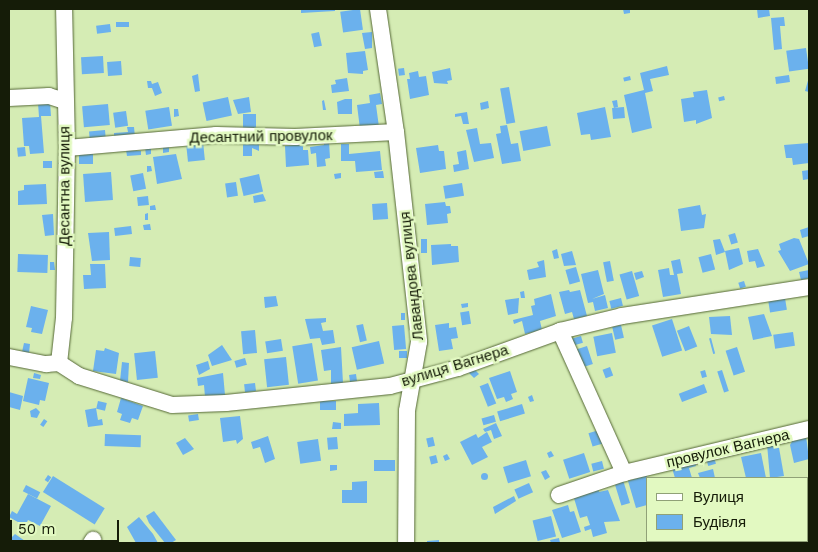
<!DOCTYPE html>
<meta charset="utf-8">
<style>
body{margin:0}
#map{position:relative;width:818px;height:552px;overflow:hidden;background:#d5ecb4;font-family:"Work Sans",sans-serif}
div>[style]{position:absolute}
.building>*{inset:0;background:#6bb1ed;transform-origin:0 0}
.round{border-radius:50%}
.roads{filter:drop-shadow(0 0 1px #556836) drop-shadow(0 0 1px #556836)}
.minor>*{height:16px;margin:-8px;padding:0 8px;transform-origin:8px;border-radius:8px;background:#fff}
span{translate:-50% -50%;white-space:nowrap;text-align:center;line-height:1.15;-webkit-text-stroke:5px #e2f9c1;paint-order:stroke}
.street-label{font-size:15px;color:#151c08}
.frame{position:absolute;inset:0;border:10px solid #151c08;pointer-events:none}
.legend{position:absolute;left:646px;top:477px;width:162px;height:65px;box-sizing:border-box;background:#e2f9c1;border:1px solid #90a177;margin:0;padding:6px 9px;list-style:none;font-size:15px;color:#151c08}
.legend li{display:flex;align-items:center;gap:10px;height:25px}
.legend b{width:25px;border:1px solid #90a177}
.scale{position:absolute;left:10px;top:520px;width:109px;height:22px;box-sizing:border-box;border:2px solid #151c08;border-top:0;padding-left:6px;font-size:15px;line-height:18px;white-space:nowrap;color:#151c08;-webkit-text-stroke:4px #e2f9c1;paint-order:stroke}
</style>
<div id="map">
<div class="building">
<i style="clip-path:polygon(301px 9px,335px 9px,335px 11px,301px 13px)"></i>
<i style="left:360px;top:9px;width:21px;height:20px;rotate:82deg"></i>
<i style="clip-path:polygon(623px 9px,630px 9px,630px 13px,624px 14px)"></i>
<i style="clip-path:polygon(757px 9px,769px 9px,770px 16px,758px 18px)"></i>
<i style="clip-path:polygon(784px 17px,785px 26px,780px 26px,782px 49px,774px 50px,771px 18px)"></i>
<i style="left:129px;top:22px;width:5px;height:13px;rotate:90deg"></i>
<i style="left:110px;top:24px;width:8px;height:14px;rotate:83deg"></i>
<i style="left:319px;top:32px;width:14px;height:8px;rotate:78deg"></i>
<i style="clip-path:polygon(372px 32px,372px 48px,365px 49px,362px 33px)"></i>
<i style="left:806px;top:48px;width:21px;height:20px;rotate:82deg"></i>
<i style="clip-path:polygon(365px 51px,368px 70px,363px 71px,363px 74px,348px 73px,346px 53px)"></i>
<i style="left:103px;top:56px;width:17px;height:22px;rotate:87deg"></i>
<i style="left:121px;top:61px;width:14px;height:14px;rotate:86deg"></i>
<i style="clip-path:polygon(667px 66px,669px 75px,650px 79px,653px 91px,645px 93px,652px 128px,632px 133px,624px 95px,644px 90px,640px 73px)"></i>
<i style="left:404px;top:68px;width:7px;height:6px;rotate:82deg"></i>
<i style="clip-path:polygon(450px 68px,452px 80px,447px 81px,448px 84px,434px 83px,432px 72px)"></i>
<i style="clip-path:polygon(418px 71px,419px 77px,426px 76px,429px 95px,410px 99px,407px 79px,410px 79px,409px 73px)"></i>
<i style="clip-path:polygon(198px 74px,200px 91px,195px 92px,192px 76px)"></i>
<i style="left:789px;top:75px;width:7px;height:14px;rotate:82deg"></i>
<i style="left:630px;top:76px;width:4px;height:7px;rotate:76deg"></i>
<i style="clip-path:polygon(809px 77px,809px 92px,805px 91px)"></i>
<i style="clip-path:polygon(347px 78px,349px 91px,332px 93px,331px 85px,336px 84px,335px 80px)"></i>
<i style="clip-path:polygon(147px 81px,151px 81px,152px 84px,158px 82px,162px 93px,155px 96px,152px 88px,148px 88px)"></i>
<i style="left:509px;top:87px;width:36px;height:9px;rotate:80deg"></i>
<i style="clip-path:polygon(707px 90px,712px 118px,696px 124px,696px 120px,684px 122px,681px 99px,694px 97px,693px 92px)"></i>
<i style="clip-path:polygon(380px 93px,382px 104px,376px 105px,379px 127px,360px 129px,357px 105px,370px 103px,369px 95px)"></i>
<i style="left:724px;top:96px;width:4px;height:6px;rotate:76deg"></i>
<i style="left:228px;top:97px;width:19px;height:26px;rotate:78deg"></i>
<i style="clip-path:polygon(249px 97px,251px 112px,238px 114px,233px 100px)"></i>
<i style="clip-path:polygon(345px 99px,352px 99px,352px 114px,338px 114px,337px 102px)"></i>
<i style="clip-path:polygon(324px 100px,326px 110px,323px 110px,322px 101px)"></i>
<i style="clip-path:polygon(617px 100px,618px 107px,614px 108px,612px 101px)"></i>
<i style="clip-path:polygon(488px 101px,489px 108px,481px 110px,480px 103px)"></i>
<i style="clip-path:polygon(50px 102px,51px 116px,41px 116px,44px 153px,30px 154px,29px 146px,24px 146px,22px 118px,39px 117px,38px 103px)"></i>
<i style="left:108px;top:104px;width:21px;height:26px;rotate:85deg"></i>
<i style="left:169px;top:107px;width:19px;height:24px;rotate:81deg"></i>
<i style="clip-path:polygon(605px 107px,611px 137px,591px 140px,590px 134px,581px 135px,577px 113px)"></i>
<i style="left:624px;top:107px;width:11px;height:12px;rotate:85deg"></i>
<i style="clip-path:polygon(174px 109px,178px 109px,179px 116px,174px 117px)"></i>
<i style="left:126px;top:111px;width:15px;height:13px;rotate:82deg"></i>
<i style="clip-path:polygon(467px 112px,469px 124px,463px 124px,461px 116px,455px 117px,455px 114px)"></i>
<i style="left:243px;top:114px;width:13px;height:14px"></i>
<i style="clip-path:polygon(507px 125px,511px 144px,518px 143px,521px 161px,502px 164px,496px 134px,501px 133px,500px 126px)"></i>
<i style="left:547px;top:126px;width:20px;height:28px;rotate:79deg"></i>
<i style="clip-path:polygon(127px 127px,134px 127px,135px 137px,114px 140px,114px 133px,128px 132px)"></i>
<i style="clip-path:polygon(477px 128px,480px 144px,491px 143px,494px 158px,474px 162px,466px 130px)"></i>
<i style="left:105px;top:130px;width:11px;height:16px;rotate:85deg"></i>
<i style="clip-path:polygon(259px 140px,259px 151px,252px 148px,252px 156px,243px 156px,243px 141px)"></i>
<i style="clip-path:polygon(324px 141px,329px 141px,330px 158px,325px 159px,326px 166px,317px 167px,316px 153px,311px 154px,310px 147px,324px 145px)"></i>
<i style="left:203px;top:142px;width:18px;height:17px;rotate:84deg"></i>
<i style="clip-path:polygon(809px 143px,809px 163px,793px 165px,792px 158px,786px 158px,784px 145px)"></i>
<i style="clip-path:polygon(303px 144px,303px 150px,308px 150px,309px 165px,286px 167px,285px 146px)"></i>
<i style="clip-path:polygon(341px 144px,349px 144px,349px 154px,380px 151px,382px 170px,356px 172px,355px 161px,341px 161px)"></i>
<i style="clip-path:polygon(438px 145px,439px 151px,444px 151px,446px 169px,420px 173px,416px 148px)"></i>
<i style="clip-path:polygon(169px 146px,169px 152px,163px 153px,163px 147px)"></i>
<i style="left:25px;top:147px;width:9px;height:8px;rotate:84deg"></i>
<i style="clip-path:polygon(151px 147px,151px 154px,146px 155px,145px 148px)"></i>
<i style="clip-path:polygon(126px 150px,141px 151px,141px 155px,127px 156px)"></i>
<i style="clip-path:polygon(466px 150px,469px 169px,454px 172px,453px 165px,459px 164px,457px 152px)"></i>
<i style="left:93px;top:154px;width:10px;height:14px;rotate:90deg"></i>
<i style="clip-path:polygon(176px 154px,182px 179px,157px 184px,153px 157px)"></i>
<i style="left:43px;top:161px;width:9px;height:7px"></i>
<i style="clip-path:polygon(147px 166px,151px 166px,152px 171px,147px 172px)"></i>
<i style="clip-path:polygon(809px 170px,809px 179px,803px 180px,802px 171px)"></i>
<i style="clip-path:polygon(383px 171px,384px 178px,375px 178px,374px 172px)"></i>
<i style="left:111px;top:172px;width:28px;height:28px;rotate:86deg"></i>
<i style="left:143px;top:173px;width:16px;height:13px;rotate:79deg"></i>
<i style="clip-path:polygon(341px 173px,341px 178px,335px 179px,334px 174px)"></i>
<i style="left:259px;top:174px;width:18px;height:20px;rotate:77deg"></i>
<i style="left:236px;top:182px;width:14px;height:11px;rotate:82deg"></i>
<i style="left:462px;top:183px;width:13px;height:19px;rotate:81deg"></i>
<i style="clip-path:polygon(46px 184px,47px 204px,18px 205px,18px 191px,24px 190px,24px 185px)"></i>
<i style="clip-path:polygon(263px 194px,266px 201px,254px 203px,253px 196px)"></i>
<i style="left:148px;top:196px;width:9px;height:11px;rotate:84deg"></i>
<i style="clip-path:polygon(445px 202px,446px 206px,450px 206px,451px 213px,447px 214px,448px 223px,427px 225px,425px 204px)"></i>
<i style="left:387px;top:203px;width:16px;height:15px;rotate:86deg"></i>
<i style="clip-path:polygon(155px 205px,156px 210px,150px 210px,150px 206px)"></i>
<i style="clip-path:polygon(700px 205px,702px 215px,706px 214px,704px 228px,681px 231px,678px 209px)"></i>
<i style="clip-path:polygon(148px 213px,148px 220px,145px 220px,145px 214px)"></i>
<i style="clip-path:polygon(53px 214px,54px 235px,45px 236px,42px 215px)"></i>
<i style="clip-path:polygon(150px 224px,151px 230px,144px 230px,143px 225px)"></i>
<i style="left:131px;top:226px;width:8px;height:17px;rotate:83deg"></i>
<i style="clip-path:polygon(809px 227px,809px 236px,802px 238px,800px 230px)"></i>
<i style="clip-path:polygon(109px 232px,110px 260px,92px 261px,88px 233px)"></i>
<i style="left:735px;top:233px;width:10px;height:7px;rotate:73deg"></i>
<i style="clip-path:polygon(794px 238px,799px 239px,809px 264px,790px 271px,778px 251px,781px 250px,779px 244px)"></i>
<i style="left:421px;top:239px;width:6px;height:14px"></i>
<i style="clip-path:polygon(720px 239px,725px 252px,716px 255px,713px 240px)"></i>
<i style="clip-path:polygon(451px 244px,451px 246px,458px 246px,459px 262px,432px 265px,431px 245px)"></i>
<i style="clip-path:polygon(739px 248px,743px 264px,729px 270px,725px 251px)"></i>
<i style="clip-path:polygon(557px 249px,559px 258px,554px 259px,552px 251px)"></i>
<i style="clip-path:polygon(758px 249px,765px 266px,757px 268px,755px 261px,749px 262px,747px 251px)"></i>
<i style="clip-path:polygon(572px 251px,576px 265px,564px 266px,561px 254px)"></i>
<i style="left:18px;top:254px;width:30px;height:18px;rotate:2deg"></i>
<i style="left:711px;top:254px;width:16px;height:13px;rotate:75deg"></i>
<i style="left:130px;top:257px;width:11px;height:9px;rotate:5deg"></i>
<i style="clip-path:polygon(680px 259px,683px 273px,677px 274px,681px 294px,663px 297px,658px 270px,669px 268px,670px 275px,674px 275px,671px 261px)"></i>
<i style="clip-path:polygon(544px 260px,546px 277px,529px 280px,527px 270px,539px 267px,537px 262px)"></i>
<i style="left:610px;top:261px;width:20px;height:7px;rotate:79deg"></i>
<i style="clip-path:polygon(50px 262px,54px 262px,55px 270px,50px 270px)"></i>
<i style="clip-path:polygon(90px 264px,105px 264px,106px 288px,84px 289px,83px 275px,91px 275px)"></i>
<i style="left:576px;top:267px;width:15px;height:11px;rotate:74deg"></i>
<i style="clip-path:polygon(598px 270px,604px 294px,592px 299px,605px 295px,608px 308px,595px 311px,593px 302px,588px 303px,581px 274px)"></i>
<i style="clip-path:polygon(809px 270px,809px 278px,801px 280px,799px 272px)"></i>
<i style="left:632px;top:271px;width:26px;height:13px;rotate:74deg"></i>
<i style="clip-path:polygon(642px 271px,644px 277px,636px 280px,634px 273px)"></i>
<i style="left:744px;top:281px;width:6px;height:6px;rotate:72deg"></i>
<i style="clip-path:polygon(569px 290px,570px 292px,580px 290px,587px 316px,574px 319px,572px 312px,565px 314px,559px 292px)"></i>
<i style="clip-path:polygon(524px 291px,525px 298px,521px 298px,520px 292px)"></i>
<i style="clip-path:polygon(551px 294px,556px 316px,540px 321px,542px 330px,525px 334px,522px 321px,514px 324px,513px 320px,533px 315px,531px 306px,535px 305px,534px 299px)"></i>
<i style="clip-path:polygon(276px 296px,278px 306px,265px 308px,264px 297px)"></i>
<i style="clip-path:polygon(519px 298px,518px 313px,508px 315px,505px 300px)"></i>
<i style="left:621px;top:298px;width:8px;height:12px;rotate:76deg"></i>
<i style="left:785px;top:298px;width:12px;height:17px;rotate:81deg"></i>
<i style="clip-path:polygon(468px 303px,468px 307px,462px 308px,461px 304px)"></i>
<i style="clip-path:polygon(31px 306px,48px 310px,42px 334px,31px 332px,32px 328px,26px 327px)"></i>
<i style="left:469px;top:311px;width:13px;height:9px;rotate:81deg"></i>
<i style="left:401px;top:313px;width:4px;height:7px"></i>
<i style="clip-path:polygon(764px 314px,772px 336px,753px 340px,748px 317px)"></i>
<i style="clip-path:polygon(730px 316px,732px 335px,711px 334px,709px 317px)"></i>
<i style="clip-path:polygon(326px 318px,326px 322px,321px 323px,323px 331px,333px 330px,335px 343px,322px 345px,320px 338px,310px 339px,305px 319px)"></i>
<i style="left:672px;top:319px;width:33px;height:21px;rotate:72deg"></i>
<i style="clip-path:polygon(449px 323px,449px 328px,456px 327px,458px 338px,451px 339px,453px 349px,439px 351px,435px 325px)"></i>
<i style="left:363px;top:324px;width:17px;height:7px;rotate:77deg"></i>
<i style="left:404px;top:325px;width:24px;height:12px;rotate:85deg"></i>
<i style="left:621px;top:325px;width:13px;height:9px;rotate:77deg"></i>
<i style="left:689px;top:326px;width:22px;height:13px;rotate:68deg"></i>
<i style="left:255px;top:330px;width:23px;height:14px;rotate:85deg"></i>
<i style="left:793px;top:332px;width:14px;height:20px;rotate:82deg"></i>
<i style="left:612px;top:333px;width:20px;height:19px;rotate:79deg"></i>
<i style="left:581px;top:336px;width:7px;height:9px;rotate:74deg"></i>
<i style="left:711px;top:338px;width:16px;height:2px;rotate:75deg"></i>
<i style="left:281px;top:339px;width:12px;height:16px;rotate:81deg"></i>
<i style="left:379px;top:341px;width:23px;height:28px;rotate:77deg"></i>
<i style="clip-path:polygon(24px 343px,30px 344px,29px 353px,22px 352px)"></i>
<i style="left:312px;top:343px;width:38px;height:20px;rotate:81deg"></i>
<i style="clip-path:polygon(222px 345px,232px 360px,212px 366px,208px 355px)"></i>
<i style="left:587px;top:346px;width:19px;height:13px;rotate:72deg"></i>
<i style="clip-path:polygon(341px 347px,343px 383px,331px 384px,331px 370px,324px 371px,321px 350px)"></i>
<i style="left:737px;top:347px;width:26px;height:12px;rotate:72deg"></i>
<i style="clip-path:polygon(105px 348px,119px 353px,116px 374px,93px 371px,96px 350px,104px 351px)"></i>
<i style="left:155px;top:351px;width:27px;height:21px;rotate:84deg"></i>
<i style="left:399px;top:351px;width:8px;height:7px"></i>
<i style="left:286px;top:357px;width:28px;height:22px;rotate:84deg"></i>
<i style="left:245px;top:358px;width:7px;height:11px;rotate:74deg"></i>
<i style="clip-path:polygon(208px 361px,210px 369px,199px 375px,196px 365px)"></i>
<i style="clip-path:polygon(122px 362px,129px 363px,128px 382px,120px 381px)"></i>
<i style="left:610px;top:367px;width:9px;height:8px;rotate:69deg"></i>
<i style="clip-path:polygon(474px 369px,479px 374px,474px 378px,468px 372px)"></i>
<i style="left:705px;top:370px;width:7px;height:5px;rotate:74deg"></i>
<i style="left:722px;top:370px;width:22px;height:5px;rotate:72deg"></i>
<i style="clip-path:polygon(510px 371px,517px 392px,511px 394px,513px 399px,506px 402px,504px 397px,497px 399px,489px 378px)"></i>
<i style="clip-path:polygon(34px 373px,41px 375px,40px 379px,33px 378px)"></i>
<i style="clip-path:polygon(223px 373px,225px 395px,205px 397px,204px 385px,198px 386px,197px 378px)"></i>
<i style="left:356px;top:374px;width:7px;height:7px;rotate:82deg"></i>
<i style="clip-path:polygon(28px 378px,49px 383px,45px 401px,40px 400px,39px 405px,23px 401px)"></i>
<i style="left:255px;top:383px;width:8px;height:11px;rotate:83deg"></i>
<i style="left:488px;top:383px;width:22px;height:9px;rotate:68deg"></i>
<i style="left:704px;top:384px;width:9px;height:27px;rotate:69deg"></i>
<i style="clip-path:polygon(9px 392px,23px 396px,20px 410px,9px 407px)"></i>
<i style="clip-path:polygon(532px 395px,534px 401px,530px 402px,528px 397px)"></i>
<i style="clip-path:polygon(121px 398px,143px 406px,138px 420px,132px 418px,130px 423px,120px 420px,122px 414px,117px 412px)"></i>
<i style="left:98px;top:401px;width:9px;height:8px;rotate:13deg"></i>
<i style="left:320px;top:401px;width:16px;height:9px"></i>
<i style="clip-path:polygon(379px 403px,380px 425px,344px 426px,344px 414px,358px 413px,358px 404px)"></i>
<i style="left:522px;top:404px;width:10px;height:26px;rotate:73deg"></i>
<i style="clip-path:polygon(36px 408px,40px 412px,37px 418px,31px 417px,30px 411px)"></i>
<i style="clip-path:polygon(96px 408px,98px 420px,102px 419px,103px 425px,88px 427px,85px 410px)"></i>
<i style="left:198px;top:414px;width:6px;height:10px;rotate:81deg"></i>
<i style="left:494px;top:415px;width:7px;height:13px;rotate:74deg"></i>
<i style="clip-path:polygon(240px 416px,243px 439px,237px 444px,236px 440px,223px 442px,220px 418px)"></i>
<i style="left:44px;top:419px;width:4px;height:7px;rotate:34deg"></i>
<i style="clip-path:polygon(333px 422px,341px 423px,341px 429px,332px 429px)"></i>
<i style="clip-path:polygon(496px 423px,502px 436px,494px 439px,491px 430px,485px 432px,483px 429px)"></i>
<i style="left:599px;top:430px;width:14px;height:11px;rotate:73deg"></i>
<i style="clip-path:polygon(487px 432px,492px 442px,482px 447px,488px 457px,472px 465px,460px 442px,476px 434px,478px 438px)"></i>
<i style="left:105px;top:434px;width:36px;height:12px;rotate:2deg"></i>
<i style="clip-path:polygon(268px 436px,275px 459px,265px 463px,260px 447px,253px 449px,251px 442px)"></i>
<i style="clip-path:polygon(806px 436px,809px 459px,794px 463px,790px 445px,794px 438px)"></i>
<i style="left:337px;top:437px;width:12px;height:10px;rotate:85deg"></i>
<i style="left:433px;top:437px;width:9px;height:7px;rotate:77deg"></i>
<i style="clip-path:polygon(185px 438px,194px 449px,183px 455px,176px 443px)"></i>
<i style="left:318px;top:439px;width:22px;height:21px;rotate:82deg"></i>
<i style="clip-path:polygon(778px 442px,784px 476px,770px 478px,767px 444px)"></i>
<i style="clip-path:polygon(551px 451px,554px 456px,549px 458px,547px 453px)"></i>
<i style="left:584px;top:453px;width:20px;height:22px;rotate:72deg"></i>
<i style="clip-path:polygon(761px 453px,766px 478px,746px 478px,741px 457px)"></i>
<i style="clip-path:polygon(447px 454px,450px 459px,445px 461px,443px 456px)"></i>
<i style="left:436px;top:455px;width:8px;height:7px;rotate:76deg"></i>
<i style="left:714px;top:457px;width:7px;height:8px;rotate:74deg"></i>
<i style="left:374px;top:460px;width:21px;height:11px"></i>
<i style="left:526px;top:460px;width:17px;height:24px;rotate:73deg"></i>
<i style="left:602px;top:461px;width:8px;height:11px;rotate:76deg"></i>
<i style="clip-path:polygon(695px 462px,696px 466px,689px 468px,692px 478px,675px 478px,672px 468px)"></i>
<i style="clip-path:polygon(330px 465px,337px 465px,337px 470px,330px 471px)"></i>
<i style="clip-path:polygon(713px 469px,715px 478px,700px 478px,698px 473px)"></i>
<i style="clip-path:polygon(546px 470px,550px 477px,545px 480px,541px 472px)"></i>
<i class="round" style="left:480.5px;top:472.5px;width:7px;height:7px"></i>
<i style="left:48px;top:475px;width:4px;height:6px;rotate:34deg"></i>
<i style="clip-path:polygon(647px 475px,647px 505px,636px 508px,628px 481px)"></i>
<i style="left:53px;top:476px;width:61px;height:19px;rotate:32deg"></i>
<i style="left:623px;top:480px;width:24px;height:9px;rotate:73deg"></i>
<i style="clip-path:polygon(367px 481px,367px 503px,342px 503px,342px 490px,352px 490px,352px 482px)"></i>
<i style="left:529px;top:483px;width:10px;height:16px;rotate:66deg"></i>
<i style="left:26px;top:485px;width:16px;height:7px;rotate:27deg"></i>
<i style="clip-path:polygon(598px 488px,599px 492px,608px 490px,620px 521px,604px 522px,607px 533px,593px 537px,591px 529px,585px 531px,584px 527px,590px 525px,587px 516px,580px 518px,573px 495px)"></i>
<i style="clip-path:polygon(28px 494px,51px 506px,40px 526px,28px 520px,25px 526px,9px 517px,12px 511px,17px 514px)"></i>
<i style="left:809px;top:494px;width:21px;height:2px;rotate:90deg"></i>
<i style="clip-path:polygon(514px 496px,516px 501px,495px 514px,493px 507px)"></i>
<i style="clip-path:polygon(568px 505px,570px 512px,574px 511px,581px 532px,562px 538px,552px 510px)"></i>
<i style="clip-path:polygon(154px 511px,176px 540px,171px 543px,165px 543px,149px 523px,146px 516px)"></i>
<i style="left:551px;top:516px;width:21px;height:19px;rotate:76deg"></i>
<i style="clip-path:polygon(139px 517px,153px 534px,158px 543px,136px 543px,127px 527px)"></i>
<i style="clip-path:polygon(15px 534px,28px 543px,9px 540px)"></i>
<i style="clip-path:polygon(559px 538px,560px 543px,551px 543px,550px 540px)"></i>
<i style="clip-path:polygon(439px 540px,439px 543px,427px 543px,427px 541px)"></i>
</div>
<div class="roads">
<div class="minor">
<i style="left:378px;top:9px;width:124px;rotate:81.7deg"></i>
<i style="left:396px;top:132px;width:211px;rotate:83.7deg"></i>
<i style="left:419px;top:342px;width:70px;rotate:99.9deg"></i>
<i style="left:407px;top:411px;width:132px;rotate:90.4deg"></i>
<i style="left:9px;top:98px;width:40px;rotate:-2.9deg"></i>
<i style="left:49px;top:96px;width:16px;rotate:18deg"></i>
<i style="left:67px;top:148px;width:150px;rotate:-5deg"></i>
<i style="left:216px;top:135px;width:79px;rotate:1.5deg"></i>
<i style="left:295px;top:137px;width:101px;rotate:-2.8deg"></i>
<i style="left:560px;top:331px;width:156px;rotate:65.7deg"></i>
<i style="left:624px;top:473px;width:190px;rotate:-13.4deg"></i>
<i style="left:9px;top:357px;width:38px;rotate:11deg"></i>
<i style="left:46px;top:364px;width:13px;rotate:-4deg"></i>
<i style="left:59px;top:363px;width:24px;rotate:33deg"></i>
<i style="left:79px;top:376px;width:97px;rotate:17.3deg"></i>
<i style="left:172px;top:405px;width:54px;rotate:-2.1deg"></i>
<i style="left:226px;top:403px;width:165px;rotate:-5.9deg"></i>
<i style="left:390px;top:386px;width:70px;rotate:-14.8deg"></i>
<i style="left:458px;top:368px;width:109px;rotate:-19.9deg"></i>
<i style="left:560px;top:331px;width:64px;rotate:-13.6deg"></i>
<i style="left:622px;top:316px;width:189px;rotate:-8.8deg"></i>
<i style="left:59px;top:363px;width:45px;rotate:-83.7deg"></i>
<i style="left:64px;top:318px;width:170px;rotate:-89deg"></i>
<i style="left:67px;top:148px;width:139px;rotate:-91.2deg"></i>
<i style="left:559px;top:495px;width:69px;rotate:-18.7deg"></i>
<i style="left:91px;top:543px;width:4px;rotate:-56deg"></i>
</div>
</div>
<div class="street-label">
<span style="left:261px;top:137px;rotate:-1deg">Десантний провулок</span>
<span style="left:65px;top:186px;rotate:-90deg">Десантна вулиця</span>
<span style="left:412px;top:276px;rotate:-96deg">Лавандова вулиця</span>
<span style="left:455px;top:366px;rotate:-17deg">вулиця Вагнера</span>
<span style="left:728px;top:449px;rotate:-13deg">провулок Вагнера</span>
</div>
<div class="frame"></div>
<ul class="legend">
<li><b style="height:6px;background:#fff"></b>Вулиця</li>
<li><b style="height:14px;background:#6bb1ed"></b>Будівля</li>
</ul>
<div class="scale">50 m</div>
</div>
